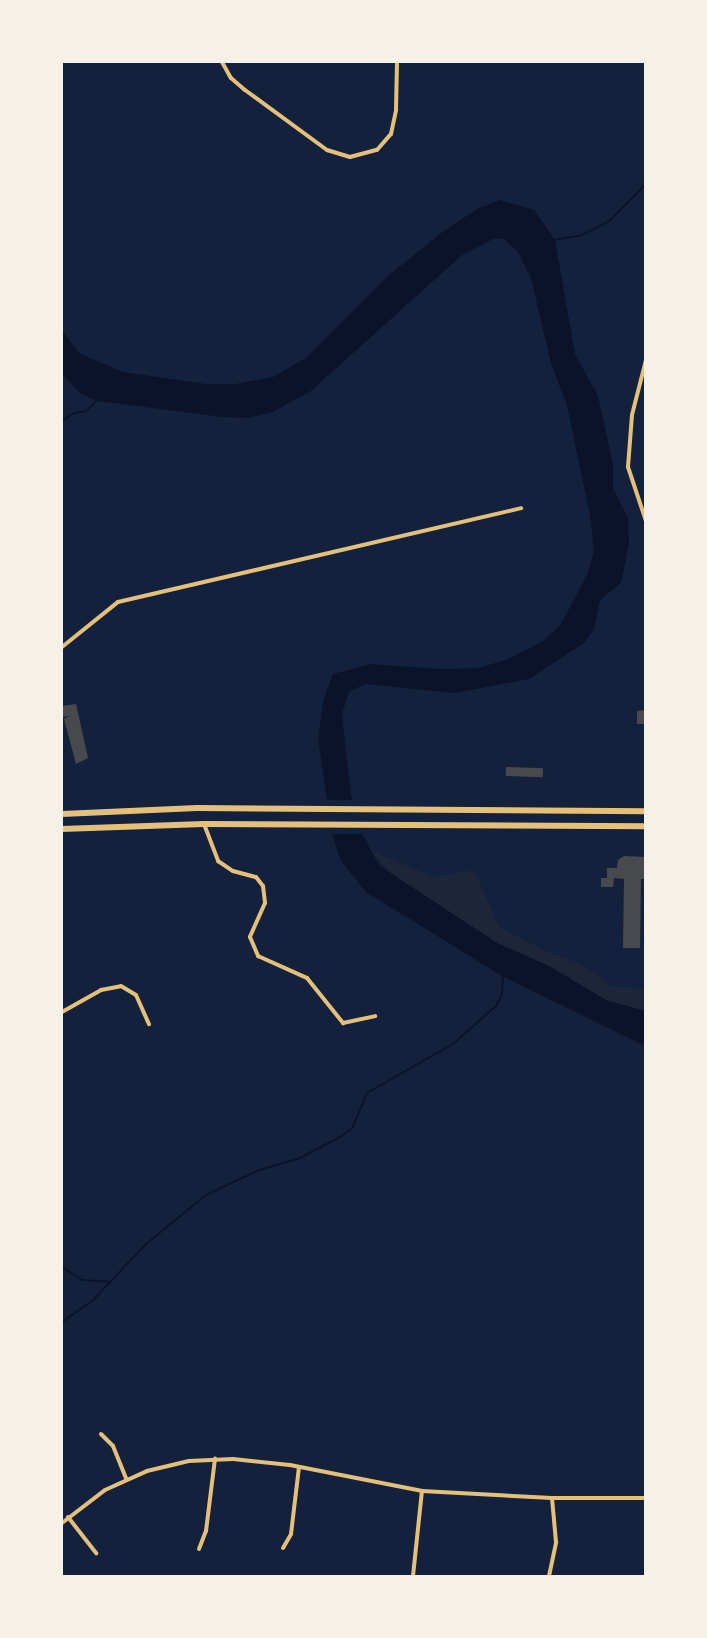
<!DOCTYPE html>
<style>
body{margin:0}
#map{position:relative;width:707px;height:1638px;overflow:hidden;background:#14213d;font-family:Figtree,sans-serif}
div>[style]{position:absolute}
.green>*{inset:0;background:#1d2539}
.water>*{inset:0;background:#0b132b}
.pier>*{inset:0;background:#14213d}
.stream>*{height:2px;margin:-1px;padding:0 1px;transform-origin:1px;border-radius:1px;background:#0b132b}
.building>*{inset:0;background:#48494c;transform-origin:0 0}
.minor>*{height:4px;margin:-2px;padding:0 2px;transform-origin:2px;border-radius:2px;background:#e5c07b}
.primary>*{height:6px;margin:-3px;padding:0 3px;transform-origin:3px;border-radius:3px;background:#e5c07b}
span{translate:-50% -50%;white-space:nowrap;text-align:center;line-height:1.15;-webkit-text-stroke:6px #f6f1e7;paint-order:stroke}
.frame{position:absolute;inset:0;border:63px solid #f6f1e7;pointer-events:none}
</style>
<div id="map">
<div class="green">
<i style="clip-path:polygon(369px 850px,434px 877px,474px 870px,499px 927px,547px 952px,580px 964px,601px 977px,608px 986px,645px 989px,645px 1011px,607px 1000px,549px 966px,497px 943px,393px 875px)"></i>
</div>
<div class="water">
<i style="clip-path:polygon(500px 200px,534px 210px,555px 240px,575px 354px,598px 396px,613px 465px,613px 488px,628px 518px,629px 544px,621px 583px,600px 600px,594px 629px,584px 643px,529px 679px,454px 693px,365px 684px,349px 692px,342px 714px,351px 795px,361px 832px,380px 866px,497px 943px,549px 966px,606px 1000px,645px 1011px,645px 1046px,502px 976px,366px 892px,341px 861px,332px 834px,318px 739px,323px 701px,333px 674px,370px 664px,441px 669px,478px 668px,506px 660px,543px 641px,561px 624px,588px 573px,594px 551px,590px 516px,567px 405px,551px 364px,531px 278px,518px 252px,504px 239px,495px 238px,461px 256px,311px 391px,273px 412px,248px 418px,222px 417px,98px 401px,81px 394px,62px 374px,62px 330px,79px 353px,123px 372px,206px 384px,235px 384px,273px 377px,306px 358px,388px 276px,441px 233px,477px 209px)"></i>
</div>
<div class="pier">
<i style="clip-path:polygon(324px 800px,355px 800px,365px 834px,329px 834px)"></i>
</div>
<div class="stream">
<i style="left:554px;top:240px;width:28px;rotate:-10deg"></i>
<i style="left:582px;top:235px;width:29px;rotate:-27deg"></i>
<i style="left:608px;top:222px;width:54px;rotate:-45deg"></i>
<i style="left:62px;top:421px;width:14px;rotate:-34deg"></i>
<i style="left:74px;top:413px;width:12px;rotate:-9deg"></i>
<i style="left:86px;top:411px;width:17px;rotate:-45deg"></i>
<i style="left:62px;top:1267px;width:24px;rotate:33deg"></i>
<i style="left:82px;top:1280px;width:26px;rotate:4deg"></i>
<i style="left:62px;top:1322px;width:37px;rotate:-35deg"></i>
<i style="left:92px;top:1301px;width:79px;rotate:-46.5deg"></i>
<i style="left:146px;top:1244px;width:77px;rotate:-39.2deg"></i>
<i style="left:206px;top:1195px;width:59px;rotate:-25.3deg"></i>
<i style="left:259px;top:1170px;width:43px;rotate:-16.3deg"></i>
<i style="left:300px;top:1158px;width:47px;rotate:-27.6deg"></i>
<i style="left:342px;top:1136px;width:14px;rotate:-39deg"></i>
<i style="left:353px;top:1127px;width:37px;rotate:-68deg"></i>
<i style="left:367px;top:1093px;width:99px;rotate:-29.7deg"></i>
<i style="left:453px;top:1044px;width:57px;rotate:-41.5deg"></i>
<i style="left:496px;top:1006px;width:13px;rotate:-63deg"></i>
<i style="left:502px;top:994px;width:19px;rotate:-87deg"></i>
</div>
<div class="building">
<i style="clip-path:polygon(76px 704px,88px 758px,76px 764px,64px 719px,69px 716px,62px 717px,62px 706px)"></i>
<i style="clip-path:polygon(645px 710px,646px 724px,637px 724px,637px 711px)"></i>
<i style="left:506px;top:767px;width:37px;height:9px;rotate:2deg"></i>
<i style="clip-path:polygon(624px 856px,646px 857px,646px 879px,641px 879px,640px 948px,623px 948px,624px 879px,614px 878px,613px 887px,601px 887px,601px 878px,607px 878px,607px 868px,617px 868px,618px 860px)"></i>
</div>
<div class="minor">
<i style="left:222px;top:62px;width:18px;rotate:61deg"></i>
<i style="left:231px;top:78px;width:18px;rotate:41deg"></i>
<i style="left:245px;top:90px;width:102px;rotate:36.2deg"></i>
<i style="left:327px;top:150px;width:24px;rotate:17deg"></i>
<i style="left:350px;top:157px;width:28px;rotate:-15deg"></i>
<i style="left:377px;top:150px;width:21px;rotate:-49deg"></i>
<i style="left:391px;top:134px;width:25px;rotate:-78deg"></i>
<i style="left:396px;top:110px;width:48px;rotate:-88.8deg"></i>
<i style="left:646px;top:360px;width:57px;rotate:104.3deg"></i>
<i style="left:632px;top:415px;width:52px;rotate:94.4deg"></i>
<i style="left:628px;top:467px;width:57px;rotate:71.6deg"></i>
<i style="left:62px;top:647px;width:72px;rotate:-38.8deg"></i>
<i style="left:118px;top:602px;width:414px;rotate:-13.1deg"></i>
<i style="left:204px;top:824px;width:40px;rotate:69deg"></i>
<i style="left:218px;top:861px;width:18px;rotate:34deg"></i>
<i style="left:233px;top:871px;width:24px;rotate:15deg"></i>
<i style="left:256px;top:877px;width:11px;rotate:52deg"></i>
<i style="left:263px;top:886px;width:17px;rotate:83deg"></i>
<i style="left:265px;top:903px;width:37px;rotate:114deg"></i>
<i style="left:250px;top:937px;width:21px;rotate:67deg"></i>
<i style="left:258px;top:956px;width:54px;rotate:24.2deg"></i>
<i style="left:307px;top:978px;width:58px;rotate:51.3deg"></i>
<i style="left:343px;top:1023px;width:33px;rotate:-12deg"></i>
<i style="left:62px;top:1012px;width:45px;rotate:-29.4deg"></i>
<i style="left:101px;top:990px;width:20px;rotate:-11deg"></i>
<i style="left:121px;top:986px;width:17px;rotate:31deg"></i>
<i style="left:136px;top:995px;width:32px;rotate:66deg"></i>
<i style="left:101px;top:1434px;width:17px;rotate:45deg"></i>
<i style="left:113px;top:1446px;width:35px;rotate:68deg"></i>
<i style="left:68px;top:1517px;width:46px;rotate:52.1deg"></i>
<i style="left:62px;top:1523px;width:54px;rotate:-37.5deg"></i>
<i style="left:105px;top:1490px;width:46px;rotate:-24.3deg"></i>
<i style="left:147px;top:1471px;width:43px;rotate:-13.4deg"></i>
<i style="left:189px;top:1461px;width:44px;rotate:-2.6deg"></i>
<i style="left:233px;top:1459px;width:57px;rotate:6deg"></i>
<i style="left:290px;top:1465px;width:135px;rotate:11.1deg"></i>
<i style="left:283px;top:1548px;width:16px;rotate:-60deg"></i>
<i style="left:291px;top:1534px;width:67px;rotate:-83.2deg"></i>
<i style="left:199px;top:1549px;width:19px;rotate:-69deg"></i>
<i style="left:206px;top:1531px;width:73px;rotate:-82.9deg"></i>
<i style="left:413px;top:1576px;width:85px;rotate:-84deg"></i>
<i style="left:422px;top:1491px;width:130px;rotate:3.1deg"></i>
<i style="left:552px;top:1498px;width:94px"></i>
<i style="left:549px;top:1576px;width:35px;rotate:-78deg"></i>
<i style="left:556px;top:1542px;width:44px;rotate:-95.2deg"></i>
</div>
<div class="primary">
<i style="left:62px;top:814px;width:135px;rotate:-2.5deg"></i>
<i style="left:197px;top:808px;width:449px;rotate:0.4deg"></i>
<i style="left:62px;top:829px;width:142px;rotate:-2deg"></i>
<i style="left:204px;top:824px;width:442px;rotate:0.3deg"></i>
</div>
<div class="frame"></div>
</div>
